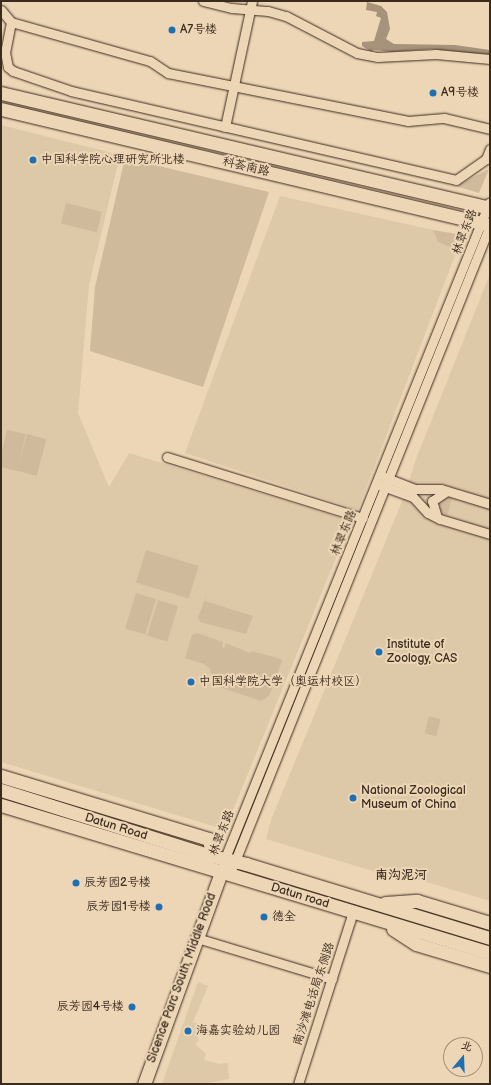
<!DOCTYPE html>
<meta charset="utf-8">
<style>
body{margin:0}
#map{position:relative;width:491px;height:1085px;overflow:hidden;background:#ecd6b5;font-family:"Balsamiq Sans","LXGW WenKai TC",sans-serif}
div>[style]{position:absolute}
.built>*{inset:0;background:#ddc8a8}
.green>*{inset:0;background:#d0ba9c;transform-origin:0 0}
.water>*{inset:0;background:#a7927a}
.roads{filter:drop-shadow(0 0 1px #3b2a1e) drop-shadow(0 0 1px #3b2a1e)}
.street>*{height:9px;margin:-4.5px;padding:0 4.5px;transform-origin:4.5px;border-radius:4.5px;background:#ecd6b5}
.secondary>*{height:13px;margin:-6.5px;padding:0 6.5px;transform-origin:6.5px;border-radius:6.5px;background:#ecd6b5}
.dots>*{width:11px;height:11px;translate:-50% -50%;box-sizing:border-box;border:2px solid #ecd6b5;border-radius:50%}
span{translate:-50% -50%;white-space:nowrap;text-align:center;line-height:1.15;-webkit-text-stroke:4px #ecd6b5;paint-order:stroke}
.poi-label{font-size:12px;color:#3b2a1e}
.left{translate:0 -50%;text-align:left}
.right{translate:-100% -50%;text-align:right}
.street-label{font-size:12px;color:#3b2a1e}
.neighbourhood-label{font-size:13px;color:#3b2a1e;font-weight:700}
.frame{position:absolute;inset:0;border:2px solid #3b2a1e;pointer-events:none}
.north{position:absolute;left:443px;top:1037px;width:40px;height:40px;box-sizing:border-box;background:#ecd6b5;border:1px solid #a59179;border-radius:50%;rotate:19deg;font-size:11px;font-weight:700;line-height:16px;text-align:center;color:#3b2a1e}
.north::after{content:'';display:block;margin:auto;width:14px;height:18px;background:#1f6fb2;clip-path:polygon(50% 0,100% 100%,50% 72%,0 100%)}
</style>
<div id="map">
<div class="built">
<i style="clip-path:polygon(1px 125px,120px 155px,89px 285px,78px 413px,109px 487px,129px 453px,351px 521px,229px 820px,216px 827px,1px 762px)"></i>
<i style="clip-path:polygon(280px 196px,433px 230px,438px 242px,457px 250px,358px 510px,185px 453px)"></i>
<i style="clip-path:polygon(490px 274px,490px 901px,413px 878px,386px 875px,266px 839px,271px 820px,405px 494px,416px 459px)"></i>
<i style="clip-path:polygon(198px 982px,208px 986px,193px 1022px,199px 1024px,196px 1033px,199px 1041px,195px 1044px,206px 1054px,204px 1060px,219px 1064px,228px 1063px,229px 1079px,201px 1084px,162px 1084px)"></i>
</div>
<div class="green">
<i style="clip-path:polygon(125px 158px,269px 192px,203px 387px,90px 351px,95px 287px)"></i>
<i style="clip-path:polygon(489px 169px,479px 193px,456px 186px)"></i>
<i style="left:66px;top:203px;width:37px;height:21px;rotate:14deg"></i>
<i style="clip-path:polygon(433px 230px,457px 234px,461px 239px,457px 250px,438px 242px)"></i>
<i style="clip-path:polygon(7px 430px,26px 434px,17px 471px,1px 467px,1px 455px)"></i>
<i style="left:27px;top:434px;width:20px;height:38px;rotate:15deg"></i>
<i style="clip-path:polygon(447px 495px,453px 495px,447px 516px,440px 511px,439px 504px)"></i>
<i style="left:146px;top:550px;width:55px;height:34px;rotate:17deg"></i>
<i style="left:136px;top:593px;width:21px;height:37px;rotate:17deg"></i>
<i style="clip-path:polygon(207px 594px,205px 601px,253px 616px,246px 634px,200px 622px,198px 617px)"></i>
<i style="left:158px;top:600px;width:21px;height:37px;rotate:17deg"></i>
<i style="clip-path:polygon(197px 633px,223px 642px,222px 647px,224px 648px,226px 643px,250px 653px,251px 651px,281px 659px,282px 661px,269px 696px,261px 701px,208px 683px,211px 674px,210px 669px,204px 664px,185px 658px,192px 635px)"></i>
<i style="left:429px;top:716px;width:12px;height:18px;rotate:14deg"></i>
</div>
<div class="water">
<i style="clip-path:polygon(367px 2px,381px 6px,387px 12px,390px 29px,386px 39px,394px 44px,455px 45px,490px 50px,490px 55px,432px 49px,393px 52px,373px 50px,372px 52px,362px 46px,362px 42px,374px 41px,381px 18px,376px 16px,377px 12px,366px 10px)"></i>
</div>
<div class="roads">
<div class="street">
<i style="left:203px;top:1px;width:30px;rotate:14deg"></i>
<i style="left:232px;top:8px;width:36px;rotate:5deg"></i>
<i style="left:268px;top:11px;width:19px;rotate:16deg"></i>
<i style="left:286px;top:16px;width:80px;rotate:27.5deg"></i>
<i style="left:357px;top:53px;width:20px;rotate:11deg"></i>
<i style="left:377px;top:57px;width:59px;rotate:-2.9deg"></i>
<i style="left:436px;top:54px;width:54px;rotate:5.3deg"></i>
<i style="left:1px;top:10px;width:16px;rotate:50deg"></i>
<i style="left:11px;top:22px;width:31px;rotate:101deg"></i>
<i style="left:5px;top:52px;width:15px;rotate:79deg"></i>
<i style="left:8px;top:67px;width:6px;rotate:39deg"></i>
<i style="left:13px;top:71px;width:61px;rotate:19deg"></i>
<i style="left:71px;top:91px;width:395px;rotate:13deg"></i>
<i style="left:456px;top:180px;width:37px;rotate:-35deg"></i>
<i style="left:486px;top:159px;width:11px;rotate:-68deg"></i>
<i style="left:11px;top:22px;width:144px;rotate:15.7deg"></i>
<i style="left:150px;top:61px;width:22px;rotate:34deg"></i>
<i style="left:168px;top:73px;width:245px;rotate:11.3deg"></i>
<i style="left:408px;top:121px;width:36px;rotate:-5deg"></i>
<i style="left:444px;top:118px;width:47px;rotate:13.4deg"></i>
<i style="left:225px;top:127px;width:129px;rotate:-77.9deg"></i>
<i style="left:167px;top:457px;width:205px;rotate:17.3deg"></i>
<i style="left:384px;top:477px;width:34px;rotate:21deg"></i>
<i style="left:416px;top:489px;width:25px"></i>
<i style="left:441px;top:489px;width:51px;rotate:17deg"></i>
<i style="left:380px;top:485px;width:35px;rotate:20deg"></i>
<i style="left:413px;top:497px;width:22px;rotate:47deg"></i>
<i style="left:428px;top:513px;width:13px;rotate:27deg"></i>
<i style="left:440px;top:519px;width:52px;rotate:16.7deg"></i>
<i style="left:437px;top:517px;width:17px;rotate:-107deg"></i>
<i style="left:432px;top:501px;width:18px;rotate:-34deg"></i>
<i style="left:223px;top:863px;width:712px;rotate:-68.05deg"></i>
<i style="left:233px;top:866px;width:691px;rotate:-68.15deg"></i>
<i style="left:197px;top:938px;width:141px;rotate:16.9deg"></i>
<i style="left:298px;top:1084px;width:181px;rotate:-72.3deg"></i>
</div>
<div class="secondary">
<i style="left:1px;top:93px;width:502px;rotate:13.23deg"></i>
<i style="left:1px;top:109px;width:503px;rotate:13.34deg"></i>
<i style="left:1px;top:776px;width:217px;rotate:16.9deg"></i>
<i style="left:209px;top:839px;width:17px;rotate:80deg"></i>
<i style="left:1px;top:790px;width:221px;rotate:17.4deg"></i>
<i style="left:212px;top:856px;width:35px;rotate:13deg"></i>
<i style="left:246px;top:864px;width:255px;rotate:16.9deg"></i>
<i style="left:1px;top:805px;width:511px;rotate:16.84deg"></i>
<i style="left:385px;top:903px;width:32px;rotate:-4deg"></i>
<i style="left:417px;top:901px;width:76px;rotate:16.8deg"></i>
<i style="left:393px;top:929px;width:27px;rotate:33deg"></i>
<i style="left:416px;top:944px;width:77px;rotate:16.6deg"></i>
<i style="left:144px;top:1084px;width:226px;rotate:-70deg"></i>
<i style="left:221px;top:872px;width:7px;rotate:-45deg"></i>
</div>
</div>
<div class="dots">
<i style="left:172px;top:30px;background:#1f6fb2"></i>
<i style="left:433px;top:93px;background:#1f6fb2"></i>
<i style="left:33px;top:160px;background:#1f6fb2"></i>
<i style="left:379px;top:652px;background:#1f6fb2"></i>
<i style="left:191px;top:682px;background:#1f6fb2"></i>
<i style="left:353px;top:798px;background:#1f6fb2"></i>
<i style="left:76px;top:883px;background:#1f6fb2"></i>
<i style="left:159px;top:907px;background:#1f6fb2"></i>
<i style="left:264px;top:917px;background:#1f6fb2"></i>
<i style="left:132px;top:1007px;background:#1f6fb2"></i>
<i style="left:188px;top:1031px;background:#1f6fb2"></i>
</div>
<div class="poi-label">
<span class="left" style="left:180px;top:30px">A7号楼</span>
<span class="left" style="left:441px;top:93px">A9号楼</span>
<span class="left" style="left:41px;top:160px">中国科学院心理研究所北楼</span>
<span class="left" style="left:387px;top:652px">Institute of<br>Zoology, CAS</span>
<span class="left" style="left:199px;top:682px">中国科学院大学（奥运村校区）</span>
<span class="left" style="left:361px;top:798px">National Zoological<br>Museum of China</span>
<span class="left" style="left:84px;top:883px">辰芳园2号楼</span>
<span class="right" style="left:151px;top:907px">辰芳园1号楼</span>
<span class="left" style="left:272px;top:917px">德全</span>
<span class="right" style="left:124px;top:1007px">辰芳园4号楼</span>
<span class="left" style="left:196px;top:1031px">海嘉实验幼儿园</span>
</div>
<div class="street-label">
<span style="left:246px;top:167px;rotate:13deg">科荟南路</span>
<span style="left:465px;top:232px;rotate:-69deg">林翠东路</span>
<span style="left:344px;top:533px;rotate:-68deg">林翠东路</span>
<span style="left:116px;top:827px;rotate:17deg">Datun Road</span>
<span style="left:222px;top:833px;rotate:-68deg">林翠东路</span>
<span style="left:300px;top:896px;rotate:17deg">Datun road</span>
<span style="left:182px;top:978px;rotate:-70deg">Sicence Parc South, Middle Road</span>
<span style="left:314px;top:994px;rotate:-72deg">南沙滩电话局东侧路</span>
</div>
<div class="neighbourhood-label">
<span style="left:401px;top:875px">南沟泥河</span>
</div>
<div class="frame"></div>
<div class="north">北</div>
</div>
